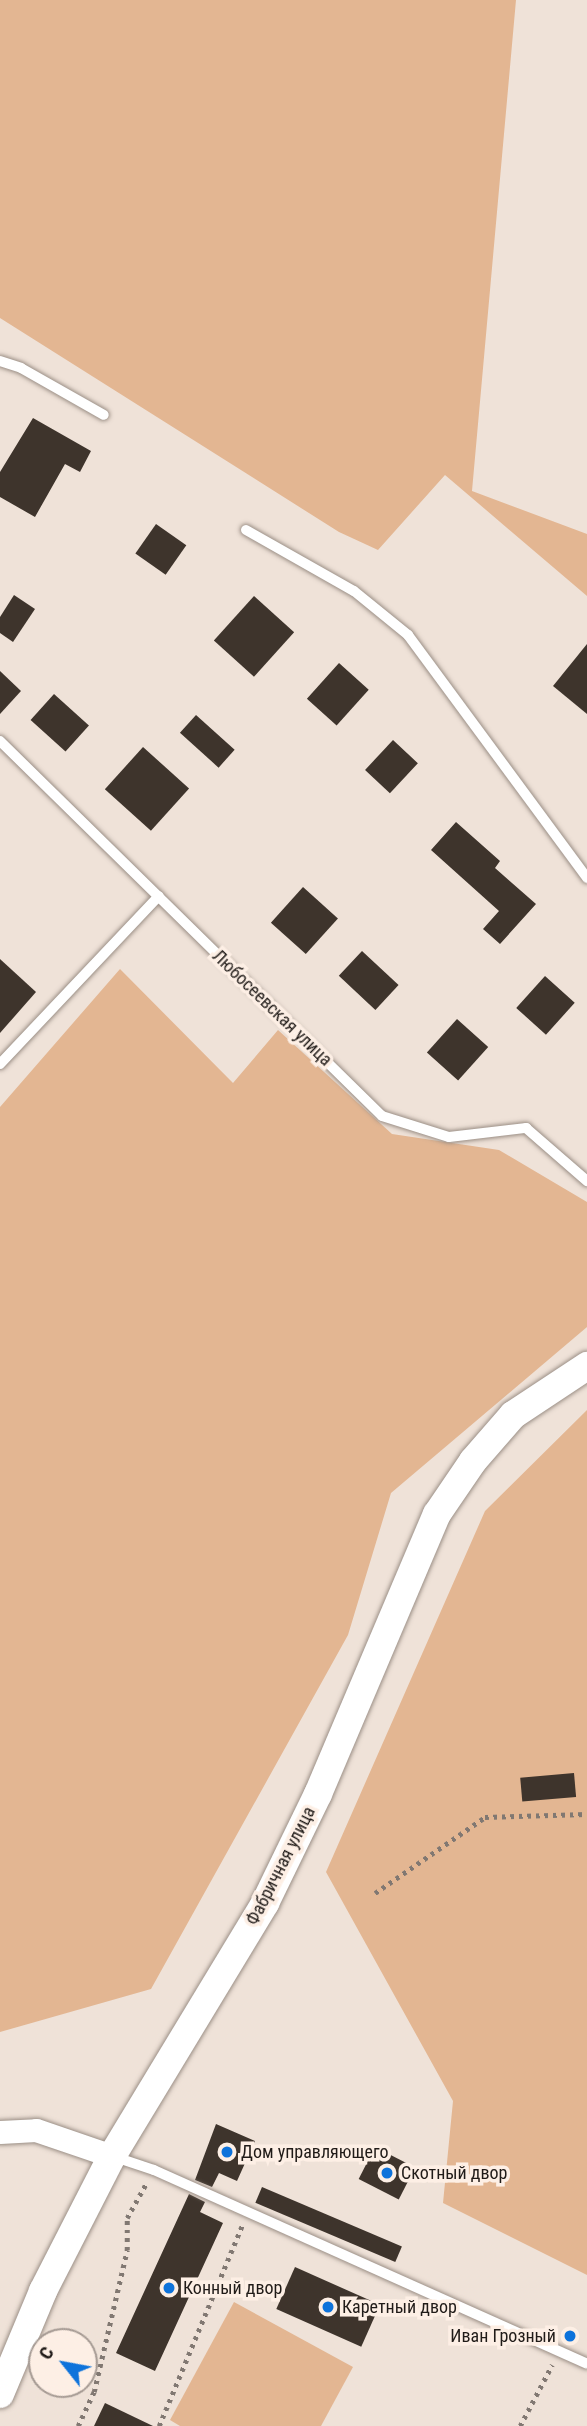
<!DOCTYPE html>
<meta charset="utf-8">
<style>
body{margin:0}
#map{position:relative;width:587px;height:2426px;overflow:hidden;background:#efe2d8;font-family:"Roboto Condensed",sans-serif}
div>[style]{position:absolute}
.green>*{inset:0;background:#e3b692}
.building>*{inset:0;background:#3e342c;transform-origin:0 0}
.path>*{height:4.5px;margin-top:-2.25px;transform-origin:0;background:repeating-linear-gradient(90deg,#817872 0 3.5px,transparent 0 8.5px)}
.roads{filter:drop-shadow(0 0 2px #9b8f86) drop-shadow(0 0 2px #9b8f86)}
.service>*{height:10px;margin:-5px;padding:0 5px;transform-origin:5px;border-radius:5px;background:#fff}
.minor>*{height:23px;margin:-11.5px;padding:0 11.5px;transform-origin:11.5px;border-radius:11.5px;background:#fff}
.tertiary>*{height:28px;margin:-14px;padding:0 14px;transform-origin:14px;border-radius:14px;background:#fff}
.dots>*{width:19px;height:19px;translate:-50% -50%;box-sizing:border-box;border:4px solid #fdefe5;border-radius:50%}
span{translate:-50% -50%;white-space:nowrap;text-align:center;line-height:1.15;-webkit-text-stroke:7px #fdefe5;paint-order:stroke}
.street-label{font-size:18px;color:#201b18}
.poi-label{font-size:18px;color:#201b18}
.left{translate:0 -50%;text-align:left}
.right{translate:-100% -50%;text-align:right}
.north{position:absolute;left:28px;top:2328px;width:70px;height:70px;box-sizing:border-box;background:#fdefe5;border:2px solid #a59a93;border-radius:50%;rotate:301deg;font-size:19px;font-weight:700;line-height:28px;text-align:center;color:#201b18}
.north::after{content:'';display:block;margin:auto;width:24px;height:32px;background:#0e73db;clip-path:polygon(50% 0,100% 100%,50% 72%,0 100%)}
</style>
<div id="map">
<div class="green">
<i style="clip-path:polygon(0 0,516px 0,472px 491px,587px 534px,587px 596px,445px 475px,378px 550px,339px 532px,0 318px)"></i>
<i style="clip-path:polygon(120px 969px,233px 1083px,278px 1030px,392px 1134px,499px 1150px,587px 1202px,587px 1327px,391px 1493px,348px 1635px,151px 1989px,0 2032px,0 1107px)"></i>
<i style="clip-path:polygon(587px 1410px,587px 2275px,443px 2203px,453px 2101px,326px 1872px,485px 1511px)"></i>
<i style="clip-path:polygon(234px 2302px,353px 2367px,321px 2426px,180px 2426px,170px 2420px)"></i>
</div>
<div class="building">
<i style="clip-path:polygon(33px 418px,91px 451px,80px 472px,65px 464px,35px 517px,0 497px,0 472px)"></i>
<i style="left:156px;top:524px;width:37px;height:36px;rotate:35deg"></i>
<i style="clip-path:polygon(14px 595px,35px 609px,13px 642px,0 633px,0 617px)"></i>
<i style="left:254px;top:596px;width:54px;height:60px;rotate:42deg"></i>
<i style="clip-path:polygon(587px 644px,587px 714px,553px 686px)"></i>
<i style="left:339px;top:663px;width:40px;height:48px;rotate:42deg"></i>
<i style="clip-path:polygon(0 671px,21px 691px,0 714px)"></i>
<i style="left:54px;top:694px;width:47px;height:35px;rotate:42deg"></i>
<i style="left:196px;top:715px;width:52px;height:24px;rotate:42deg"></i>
<i style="left:393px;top:740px;width:34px;height:41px;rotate:43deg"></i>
<i style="left:143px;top:747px;width:62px;height:57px;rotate:42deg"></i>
<i style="clip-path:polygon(456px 822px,500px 861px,495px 868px,536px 904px,500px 944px,483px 929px,499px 911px,431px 850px)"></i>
<i style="left:303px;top:887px;width:47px;height:48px;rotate:42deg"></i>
<i style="left:362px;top:951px;width:50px;height:34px;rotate:43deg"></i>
<i style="clip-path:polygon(0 959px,36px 992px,0 1033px)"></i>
<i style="left:545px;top:976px;width:40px;height:43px;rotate:42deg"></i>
<i style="left:457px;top:1019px;width:42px;height:45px;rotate:42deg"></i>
<i style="left:574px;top:1773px;width:24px;height:54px;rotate:85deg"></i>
<i style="clip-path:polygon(216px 2124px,255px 2141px,237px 2181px,219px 2173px,212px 2187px,195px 2180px)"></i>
<i style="left:375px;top:2147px;width:45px;height:36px;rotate:27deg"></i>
<i style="left:262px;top:2187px;width:152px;height:17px;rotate:23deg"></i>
<i style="clip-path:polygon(189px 2194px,205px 2202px,200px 2212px,223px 2223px,155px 2371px,116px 2353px)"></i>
<i style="left:295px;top:2267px;width:93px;height:46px;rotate:24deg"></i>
<i style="clip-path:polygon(105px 2403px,153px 2426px,94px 2426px)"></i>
</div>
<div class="path">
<i style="left:375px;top:1893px;width:134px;rotate:-34.6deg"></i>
<i style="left:485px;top:1817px;width:102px;rotate:-1.7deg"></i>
<i style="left:78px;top:2426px;width:38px;rotate:-65deg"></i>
<i style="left:94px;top:2392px;width:146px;rotate:-76.9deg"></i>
<i style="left:127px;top:2250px;width:32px;rotate:-90deg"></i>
<i style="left:127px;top:2218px;width:39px;rotate:-61deg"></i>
<i style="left:159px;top:2426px;width:217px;rotate:-67.5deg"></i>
<i style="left:520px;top:2426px;width:69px;rotate:-62.3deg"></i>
</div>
<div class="roads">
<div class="service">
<i style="left:0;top:361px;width:22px;rotate:18deg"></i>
<i style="left:21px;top:368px;width:95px;rotate:29.5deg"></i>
<i style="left:246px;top:530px;width:124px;rotate:29.5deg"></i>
<i style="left:354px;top:591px;width:70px;rotate:39.2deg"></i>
<i style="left:408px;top:635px;width:302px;rotate:53.6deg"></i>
<i style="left:0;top:741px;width:535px;rotate:44.47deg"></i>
<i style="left:382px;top:1116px;width:70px;rotate:17.4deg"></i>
<i style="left:449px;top:1137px;width:78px;rotate:-6.7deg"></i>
<i style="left:526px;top:1128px;width:81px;rotate:41deg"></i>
<i style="left:0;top:1064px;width:231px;rotate:-46.6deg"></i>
<i style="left:115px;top:2157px;width:41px;rotate:18.4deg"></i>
<i style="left:154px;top:2170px;width:474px;rotate:24.1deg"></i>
</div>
<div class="minor">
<i style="left:0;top:2132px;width:36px;rotate:-3deg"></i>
<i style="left:36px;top:2130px;width:80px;rotate:18.9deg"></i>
</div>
<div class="tertiary">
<i style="left:0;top:2394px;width:112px;rotate:-67.3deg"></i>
<i style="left:43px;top:2291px;width:152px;rotate:-62.9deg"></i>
<i style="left:112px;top:2156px;width:296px;rotate:-58.8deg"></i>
<i style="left:265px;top:1903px;width:121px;rotate:-64.1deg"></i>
<i style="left:318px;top:1794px;width:304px;rotate:-67deg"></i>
<i style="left:437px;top:1514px;width:64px;rotate:-55.8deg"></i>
<i style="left:473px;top:1461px;width:61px;rotate:-49deg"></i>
<i style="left:513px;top:1415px;width:89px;rotate:-33.5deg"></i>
</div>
</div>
<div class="dots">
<i style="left:227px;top:2152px;background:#0e73db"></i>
<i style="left:387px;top:2173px;background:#0e73db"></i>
<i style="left:169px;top:2288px;background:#0e73db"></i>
<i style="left:328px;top:2307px;background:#0e73db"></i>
<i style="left:570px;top:2336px;background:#0e73db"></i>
</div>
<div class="street-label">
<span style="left:272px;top:1008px;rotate:44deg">Любосеевская улица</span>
<span style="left:281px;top:1866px;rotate:-63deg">Фабричная улица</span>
</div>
<div class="poi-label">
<span class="left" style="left:241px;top:2152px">Дом управляющего</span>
<span class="left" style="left:401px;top:2173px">Скотный двор</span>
<span class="left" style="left:183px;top:2288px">Конный двор</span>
<span class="left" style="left:342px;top:2307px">Каретный двор</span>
<span class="right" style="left:556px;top:2336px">Иван Грозный</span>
</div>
<div class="north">С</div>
</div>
